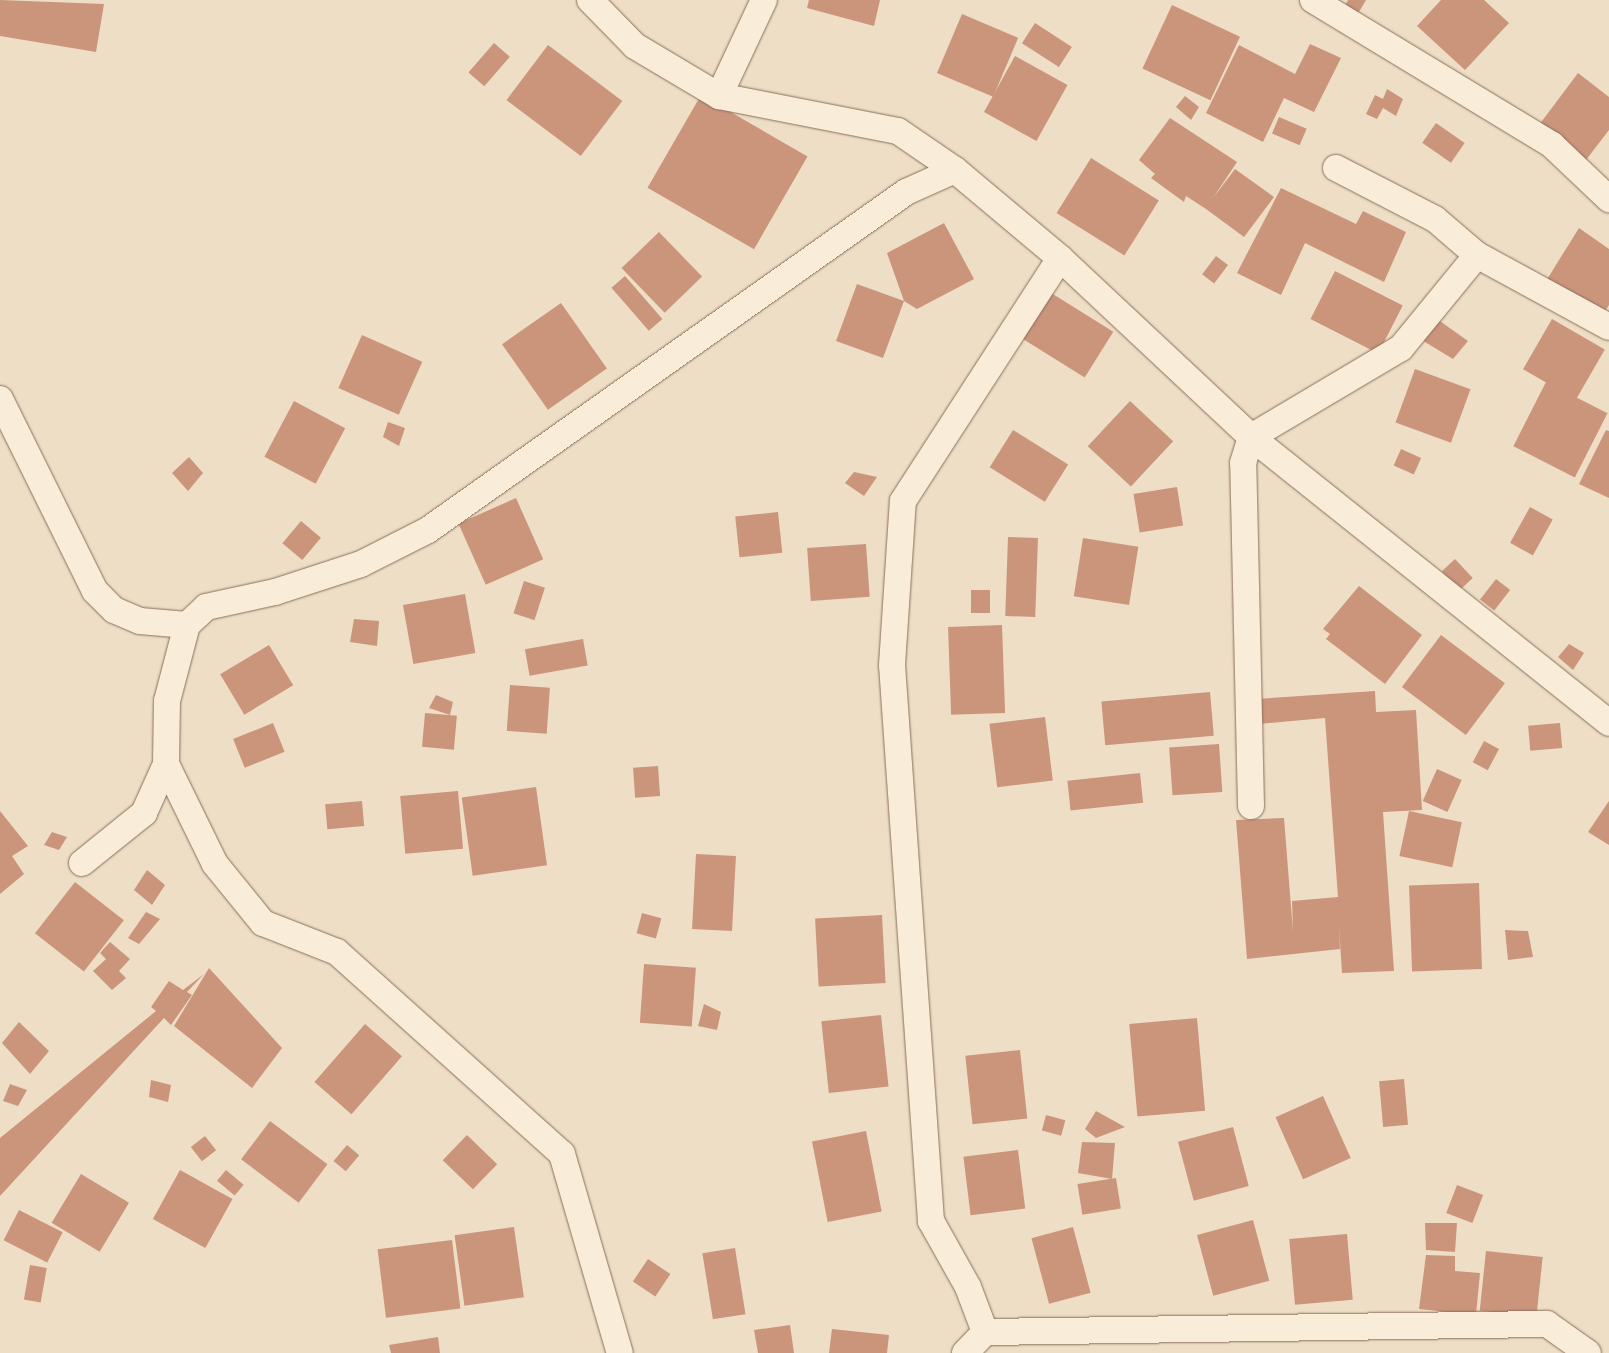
<!DOCTYPE html>
<style>
body{margin:0}
#map{position:relative;width:1609px;height:1353px;overflow:hidden;background:#eedec5;font-family:"Times New Roman",serif}
div>[style]{position:absolute}
.building>*{inset:0;background:#cb957c;transform-origin:0 0}
.roads{filter:drop-shadow(0 0 1px #896f5b) drop-shadow(0 0 1px #896f5b)}
.minor>*{height:26px;margin:-13px;padding:0 13px;transform-origin:13px;border-radius:13px;background:#f9ecd9}
span{translate:-50% -50%;white-space:nowrap;text-align:center;line-height:1.15;-webkit-text-stroke:4px #f5e9d5;paint-order:stroke}
</style>
<div id="map">
<div class="building">
<i style="clip-path:polygon(0 0,104px 4px,96px 52px,0 36px)"></i>
<i style="clip-path:polygon(809px 0,880px 0,874px 26px,807px 8px)"></i>
<i style="clip-path:polygon(1348px 0,1366px 0,1356px 17px,1343px 10px)"></i>
<i style="clip-path:polygon(1441px 0,1484px 0,1509px 23px,1465px 70px,1417px 26px)"></i>
<i style="left:1172px;top:5px;width:75px;height:70px;rotate:25deg"></i>
<i style="left:962px;top:14px;width:61px;height:64px;rotate:23deg"></i>
<i style="left:1035px;top:23px;width:44px;height:24px;rotate:33deg"></i>
<i style="left:494px;top:43px;width:21px;height:39px;rotate:41deg"></i>
<i style="clip-path:polygon(1310px 44px,1341px 58px,1314px 112px,1284px 98px,1263px 142px,1206px 113px,1239px 45px,1295px 74px)"></i>
<i style="left:548px;top:45px;width:93px;height:69px;rotate:37deg"></i>
<i style="left:1015px;top:56px;width:60px;height:64px;rotate:29deg"></i>
<i style="clip-path:polygon(1578px 73px,1609px 97px,1609px 130px,1586px 160px,1539px 125px)"></i>
<i style="clip-path:polygon(1387px 89px,1403px 99px,1396px 116px,1383px 108px,1377px 119px,1366px 114px,1375px 95px,1383px 99px)"></i>
<i style="left:701px;top:95px;width:123px;height:107px;rotate:30deg"></i>
<i style="clip-path:polygon(1185px 96px,1199px 107px,1191px 120px,1176px 107px)"></i>
<i style="left:1279px;top:117px;width:30px;height:18px;rotate:23deg"></i>
<i style="clip-path:polygon(1170px 118px,1237px 162px,1213px 198px,1235px 169px,1274px 197px,1244px 237px,1206px 209px,1186px 196px,1184px 202px,1151px 178px,1155px 174px,1139px 160px)"></i>
<i style="left:1436px;top:123px;width:35px;height:24px;rotate:35deg"></i>
<i style="left:1091px;top:158px;width:80px;height:65px;rotate:32deg"></i>
<i style="clip-path:polygon(1281px 188px,1356px 224px,1363px 211px,1406px 232px,1384px 282px,1305px 243px,1281px 295px,1237px 273px)"></i>
<i style="clip-path:polygon(944px 223px,974px 279px,917px 309px,904px 301px,883px 358px,836px 341px,857px 284px,904px 301px,887px 253px)"></i>
<i style="clip-path:polygon(1579px 228px,1609px 249px,1609px 305px,1602px 316px,1546px 281px)"></i>
<i style="left:659px;top:232px;width:62px;height:52px;rotate:46deg"></i>
<i style="left:1216px;top:256px;width:15px;height:23px;rotate:37deg"></i>
<i style="left:1335px;top:271px;width:76px;height:54px;rotate:27deg"></i>
<i style="left:625px;top:276px;width:57px;height:18px;rotate:49deg"></i>
<i style="left:1048px;top:291px;width:77px;height:54px;rotate:32deg"></i>
<i style="left:561px;top:303px;width:80px;height:72px;rotate:55deg"></i>
<i style="clip-path:polygon(1437px 319px,1468px 341px,1453px 359px,1420px 339px)"></i>
<i style="left:1552px;top:319px;width:61px;height:58px;rotate:30deg"></i>
<i style="left:362px;top:335px;width:66px;height:58px;rotate:24deg"></i>
<i style="left:1415px;top:369px;width:59px;height:57px;rotate:20deg"></i>
<i style="left:1546px;top:382px;width:69px;height:72px;rotate:27deg"></i>
<i style="left:294px;top:401px;width:58px;height:63px;rotate:28deg"></i>
<i style="left:1130px;top:401px;width:59px;height:62px;rotate:43deg"></i>
<i style="clip-path:polygon(388px 422px,405px 428px,399px 446px,383px 437px)"></i>
<i style="left:1013px;top:430px;width:65px;height:44px;rotate:32deg"></i>
<i style="clip-path:polygon(1606px 430px,1609px 431px,1609px 498px,1579px 484px)"></i>
<i style="left:1401px;top:449px;width:22px;height:18px;rotate:24deg"></i>
<i style="clip-path:polygon(189px 457px,203px 473px,188px 491px,172px 473px)"></i>
<i style="clip-path:polygon(854px 472px,877px 477px,864px 496px,845px 483px)"></i>
<i style="left:1177px;top:487px;width:39px;height:44px;rotate:81deg"></i>
<i style="left:516px;top:498px;width:67px;height:63px;rotate:66deg"></i>
<i style="left:1530px;top:507px;width:26px;height:41px;rotate:29deg"></i>
<i style="left:778px;top:512px;width:41px;height:43px;rotate:84deg"></i>
<i style="left:301px;top:521px;width:26px;height:29px;rotate:40deg"></i>
<i style="left:1008px;top:537px;width:30px;height:79px;rotate:2deg"></i>
<i style="left:1083px;top:538px;width:56px;height:59px;rotate:9deg"></i>
<i style="left:866px;top:544px;width:53px;height:59px;rotate:86deg"></i>
<i style="left:1455px;top:559px;width:26px;height:18px;rotate:47deg"></i>
<i style="left:1496px;top:579px;width:18px;height:26px;rotate:38deg"></i>
<i style="left:524px;top:581px;width:22px;height:34px;rotate:18deg"></i>
<i style="clip-path:polygon(1359px 586px,1422px 635px,1385px 684px,1326px 639px,1330px 634px,1323px 629px)"></i>
<i style="left:971px;top:590px;width:19px;height:23px"></i>
<i style="left:465px;top:594px;width:60px;height:63px;rotate:80deg"></i>
<i style="clip-path:polygon(354px 619px,379px 621px,377px 646px,350px 642px)"></i>
<i style="left:1002px;top:625px;width:88px;height:54px;rotate:88deg"></i>
<i style="left:1441px;top:635px;width:80px;height:65px;rotate:37deg"></i>
<i style="left:583px;top:639px;width:27px;height:59px;rotate:80deg"></i>
<i style="clip-path:polygon(1569px 644px,1584px 653px,1573px 670px,1558px 657px)"></i>
<i style="left:269px;top:645px;width:47px;height:57px;rotate:59deg"></i>
<i style="left:510px;top:685px;width:40px;height:46px;rotate:4deg"></i>
<i style="clip-path:polygon(1375px 691px,1376px 712px,1416px 710px,1422px 810px,1383px 812px,1394px 971px,1342px 973px,1339px 927px,1340px 949px,1247px 959px,1236px 820px,1284px 818px,1293px 932px,1292px 901px,1338px 897px,1325px 718px,1259px 724px,1256px 699px)"></i>
<i style="left:1210px;top:692px;width:44px;height:109px;rotate:85deg"></i>
<i style="clip-path:polygon(436px 695px,453px 702px,450px 715px,429px 708px)"></i>
<i style="left:425px;top:713px;width:32px;height:34px;rotate:5deg"></i>
<i style="left:1045px;top:717px;width:64px;height:56px;rotate:83deg"></i>
<i style="left:273px;top:723px;width:31px;height:43px;rotate:68deg"></i>
<i style="left:1560px;top:723px;width:25px;height:32px;rotate:85deg"></i>
<i style="left:1484px;top:741px;width:17px;height:24px;rotate:28deg"></i>
<i style="left:1219px;top:744px;width:48px;height:50px;rotate:86deg"></i>
<i style="left:658px;top:766px;width:30px;height:25px;rotate:86deg"></i>
<i style="left:1437px;top:769px;width:27px;height:35px;rotate:24deg"></i>
<i style="left:1140px;top:773px;width:30px;height:73px;rotate:84deg"></i>
<i style="left:536px;top:787px;width:79px;height:75px;rotate:82deg"></i>
<i style="left:458px;top:791px;width:58px;height:58px;rotate:85deg"></i>
<i style="left:362px;top:801px;width:25px;height:37px;rotate:85deg"></i>
<i style="clip-path:polygon(1609px 801px,1609px 845px,1588px 832px)"></i>
<i style="clip-path:polygon(0 811px,28px 846px,12px 856px,24px 874px,0 894px)"></i>
<i style="left:1409px;top:811px;width:54px;height:46px;rotate:12deg"></i>
<i style="clip-path:polygon(52px 832px,67px 837px,59px 850px,44px 845px)"></i>
<i style="left:696px;top:854px;width:40px;height:75px;rotate:3deg"></i>
<i style="clip-path:polygon(147px 870px,165px 885px,152px 905px,134px 890px)"></i>
<i style="left:75px;top:882px;width:62px;height:65px;rotate:38deg"></i>
<i style="left:1479px;top:883px;width:86px;height:70px;rotate:88deg"></i>
<i style="clip-path:polygon(146px 912px,160px 919px,139px 944px,128px 938px)"></i>
<i style="left:642px;top:913px;width:20px;height:21px;rotate:15deg"></i>
<i style="left:882px;top:915px;width:68px;height:67px;rotate:87deg"></i>
<i style="clip-path:polygon(1505px 930px,1528px 931px,1533px 957px,1508px 960px)"></i>
<i style="clip-path:polygon(110px 942px,130px 959px,119px 971px,126px 978px,112px 990px,93px 971px,106px 959px,100px 953px)"></i>
<i style="left:644px;top:964px;width:52px;height:59px;rotate:4deg"></i>
<i style="clip-path:polygon(209px 968px,282px 1048px,252px 1088px,174px 1026px)"></i>
<i style="clip-path:polygon(204px 974px,187px 992px,192px 995px,171px 1025px,164px 1018px,0 1196px,0 1138px,156px 1011px,151px 1007px,169px 981px,183px 990px)"></i>
<i style="clip-path:polygon(704px 1004px,721px 1012px,717px 1030px,698px 1026px)"></i>
<i style="left:881px;top:1015px;width:72px;height:60px;rotate:84deg"></i>
<i style="left:1197px;top:1018px;width:93px;height:68px;rotate:85deg"></i>
<i style="clip-path:polygon(19px 1022px,49px 1051px,30px 1074px,2px 1043px)"></i>
<i style="left:365px;top:1024px;width:49px;height:77px;rotate:41deg"></i>
<i style="left:1020px;top:1050px;width:69px;height:55px;rotate:84deg"></i>
<i style="left:1404px;top:1079px;width:46px;height:25px;rotate:85deg"></i>
<i style="clip-path:polygon(151px 1080px,171px 1085px,168px 1102px,149px 1097px)"></i>
<i style="clip-path:polygon(10px 1084px,27px 1090px,18px 1106px,3px 1101px)"></i>
<i style="left:1323px;top:1096px;width:68px;height:52px;rotate:66deg"></i>
<i style="clip-path:polygon(1096px 1111px,1125px 1127px,1096px 1138px,1085px 1129px)"></i>
<i style="left:1046px;top:1115px;width:20px;height:16px;rotate:15deg"></i>
<i style="left:270px;top:1121px;width:72px;height:48px;rotate:37deg"></i>
<i style="left:1233px;top:1127px;width:61px;height:57px;rotate:75deg"></i>
<i style="left:866px;top:1131px;width:82px;height:55px;rotate:79deg"></i>
<i style="left:467px;top:1135px;width:42px;height:35px;rotate:44deg"></i>
<i style="left:205px;top:1136px;width:18px;height:18px;rotate:52deg"></i>
<i style="clip-path:polygon(1082px 1142px,1115px 1143px,1112px 1179px,1078px 1173px)"></i>
<i style="left:347px;top:1145px;width:16px;height:21px;rotate:40deg"></i>
<i style="left:1018px;top:1150px;width:59px;height:55px;rotate:83deg"></i>
<i style="left:180px;top:1170px;width:60px;height:56px;rotate:29deg"></i>
<i style="left:226px;top:1170px;width:23px;height:14px;rotate:40deg"></i>
<i style="left:81px;top:1174px;width:56px;height:57px;rotate:31deg"></i>
<i style="left:1116px;top:1178px;width:31px;height:39px;rotate:81deg"></i>
<i style="left:1457px;top:1185px;width:28px;height:30px;rotate:21deg"></i>
<i style="left:19px;top:1210px;width:49px;height:34px;rotate:27deg"></i>
<i style="left:1253px;top:1220px;width:63px;height:58px;rotate:75deg"></i>
<i style="clip-path:polygon(1425px 1223px,1457px 1223px,1455px 1252px,1426px 1250px)"></i>
<i style="left:514px;top:1227px;width:71px;height:60px;rotate:82deg"></i>
<i style="left:1073px;top:1227px;width:68px;height:43px;rotate:75deg"></i>
<i style="left:1347px;top:1234px;width:66px;height:58px;rotate:85deg"></i>
<i style="left:452px;top:1240px;width:69px;height:75px;rotate:83deg"></i>
<i style="left:735px;top:1248px;width:67px;height:33px;rotate:81deg"></i>
<i style="left:1486px;top:1251px;width:57px;height:60px;rotate:6deg"></i>
<i style="clip-path:polygon(1426px 1255px,1455px 1256px,1455px 1271px,1480px 1273px,1476px 1315px,1419px 1309px)"></i>
<i style="left:648px;top:1259px;width:27px;height:27px;rotate:34deg"></i>
<i style="left:30px;top:1265px;width:17px;height:35px;rotate:10deg"></i>
<i style="clip-path:polygon(790px 1325px,794px 1353px,758px 1353px,754px 1330px)"></i>
<i style="clip-path:polygon(832px 1329px,889px 1335px,887px 1353px,829px 1353px)"></i>
<i style="clip-path:polygon(438px 1337px,440px 1353px,391px 1353px,389px 1345px)"></i>
</div>
<div class="roads">
<div class="minor">
<i style="left:590px;top:0;width:64px;rotate:45.6deg"></i>
<i style="left:635px;top:46px;width:98px;rotate:30.8deg"></i>
<i style="left:719px;top:96px;width:182px;rotate:11.1deg"></i>
<i style="left:898px;top:131px;width:69px;rotate:34.4deg"></i>
<i style="left:1313px;top:0;width:280px;rotate:31.2deg"></i>
<i style="left:1552px;top:145px;width:79px;rotate:43.5deg"></i>
<i style="left:719px;top:96px;width:106px;rotate:-64.9deg"></i>
<i style="left:1336px;top:168px;width:111px;rotate:27.3deg"></i>
<i style="left:1435px;top:219px;width:55px;rotate:40.6deg"></i>
<i style="left:1477px;top:255px;width:150px;rotate:28.6deg"></i>
<i style="left:0;top:399px;width:214px;rotate:63.7deg"></i>
<i style="left:95px;top:591px;width:27px;rotate:45deg"></i>
<i style="left:114px;top:610px;width:28px;rotate:23deg"></i>
<i style="left:140px;top:621px;width:47px;rotate:4.9deg"></i>
<i style="left:166px;top:764px;width:111px;rotate:63.9deg"></i>
<i style="left:215px;top:864px;width:76px;rotate:50.9deg"></i>
<i style="left:263px;top:923px;width:79px;rotate:21.4deg"></i>
<i style="left:337px;top:952px;width:302px;rotate:41.9deg"></i>
<i style="left:562px;top:1154px;width:207px;rotate:73.8deg"></i>
<i style="left:1251px;top:806px;width:343px;rotate:-91.3deg"></i>
<i style="left:1243px;top:463px;width:27px;rotate:-73deg"></i>
<i style="left:1251px;top:437px;width:174px;rotate:-30.7deg"></i>
<i style="left:1401px;top:348px;width:120px;rotate:-50.7deg"></i>
<i style="left:82px;top:863px;width:80px;rotate:-38.9deg"></i>
<i style="left:144px;top:813px;width:54px;rotate:-65.8deg"></i>
<i style="left:166px;top:764px;width:63px;rotate:-89.1deg"></i>
<i style="left:167px;top:701px;width:79px;rotate:-75.3deg"></i>
<i style="left:187px;top:625px;width:26px;rotate:-43deg"></i>
<i style="left:206px;top:607px;width:71px;rotate:-12.3deg"></i>
<i style="left:275px;top:592px;width:90px;rotate:-18deg"></i>
<i style="left:361px;top:564px;width:75px;rotate:-26.9deg"></i>
<i style="left:428px;top:530px;width:585px;rotate:-35.26deg"></i>
<i style="left:906px;top:192px;width:54px;rotate:-24.2deg"></i>
<i style="left:955px;top:170px;width:137px;rotate:40deg"></i>
<i style="left:1060px;top:258px;width:262px;rotate:43.1deg"></i>
<i style="left:1251px;top:437px;width:458px;rotate:38.6deg"></i>
<i style="left:985px;top:1332px;width:48px;rotate:-110.7deg"></i>
<i style="left:968px;top:1287px;width:76px;rotate:-119.3deg"></i>
<i style="left:931px;top:1221px;width:557px;rotate:-94.01deg"></i>
<i style="left:892px;top:665px;width:164px;rotate:-86.2deg"></i>
<i style="left:903px;top:501px;width:289px;rotate:-57.1deg"></i>
<i style="left:965px;top:1353px;width:29px;rotate:-46deg"></i>
<i style="left:985px;top:1332px;width:562px;rotate:-0.82deg"></i>
<i style="left:1547px;top:1324px;width:50px;rotate:35.3deg"></i>
</div>
</div>
</div>
